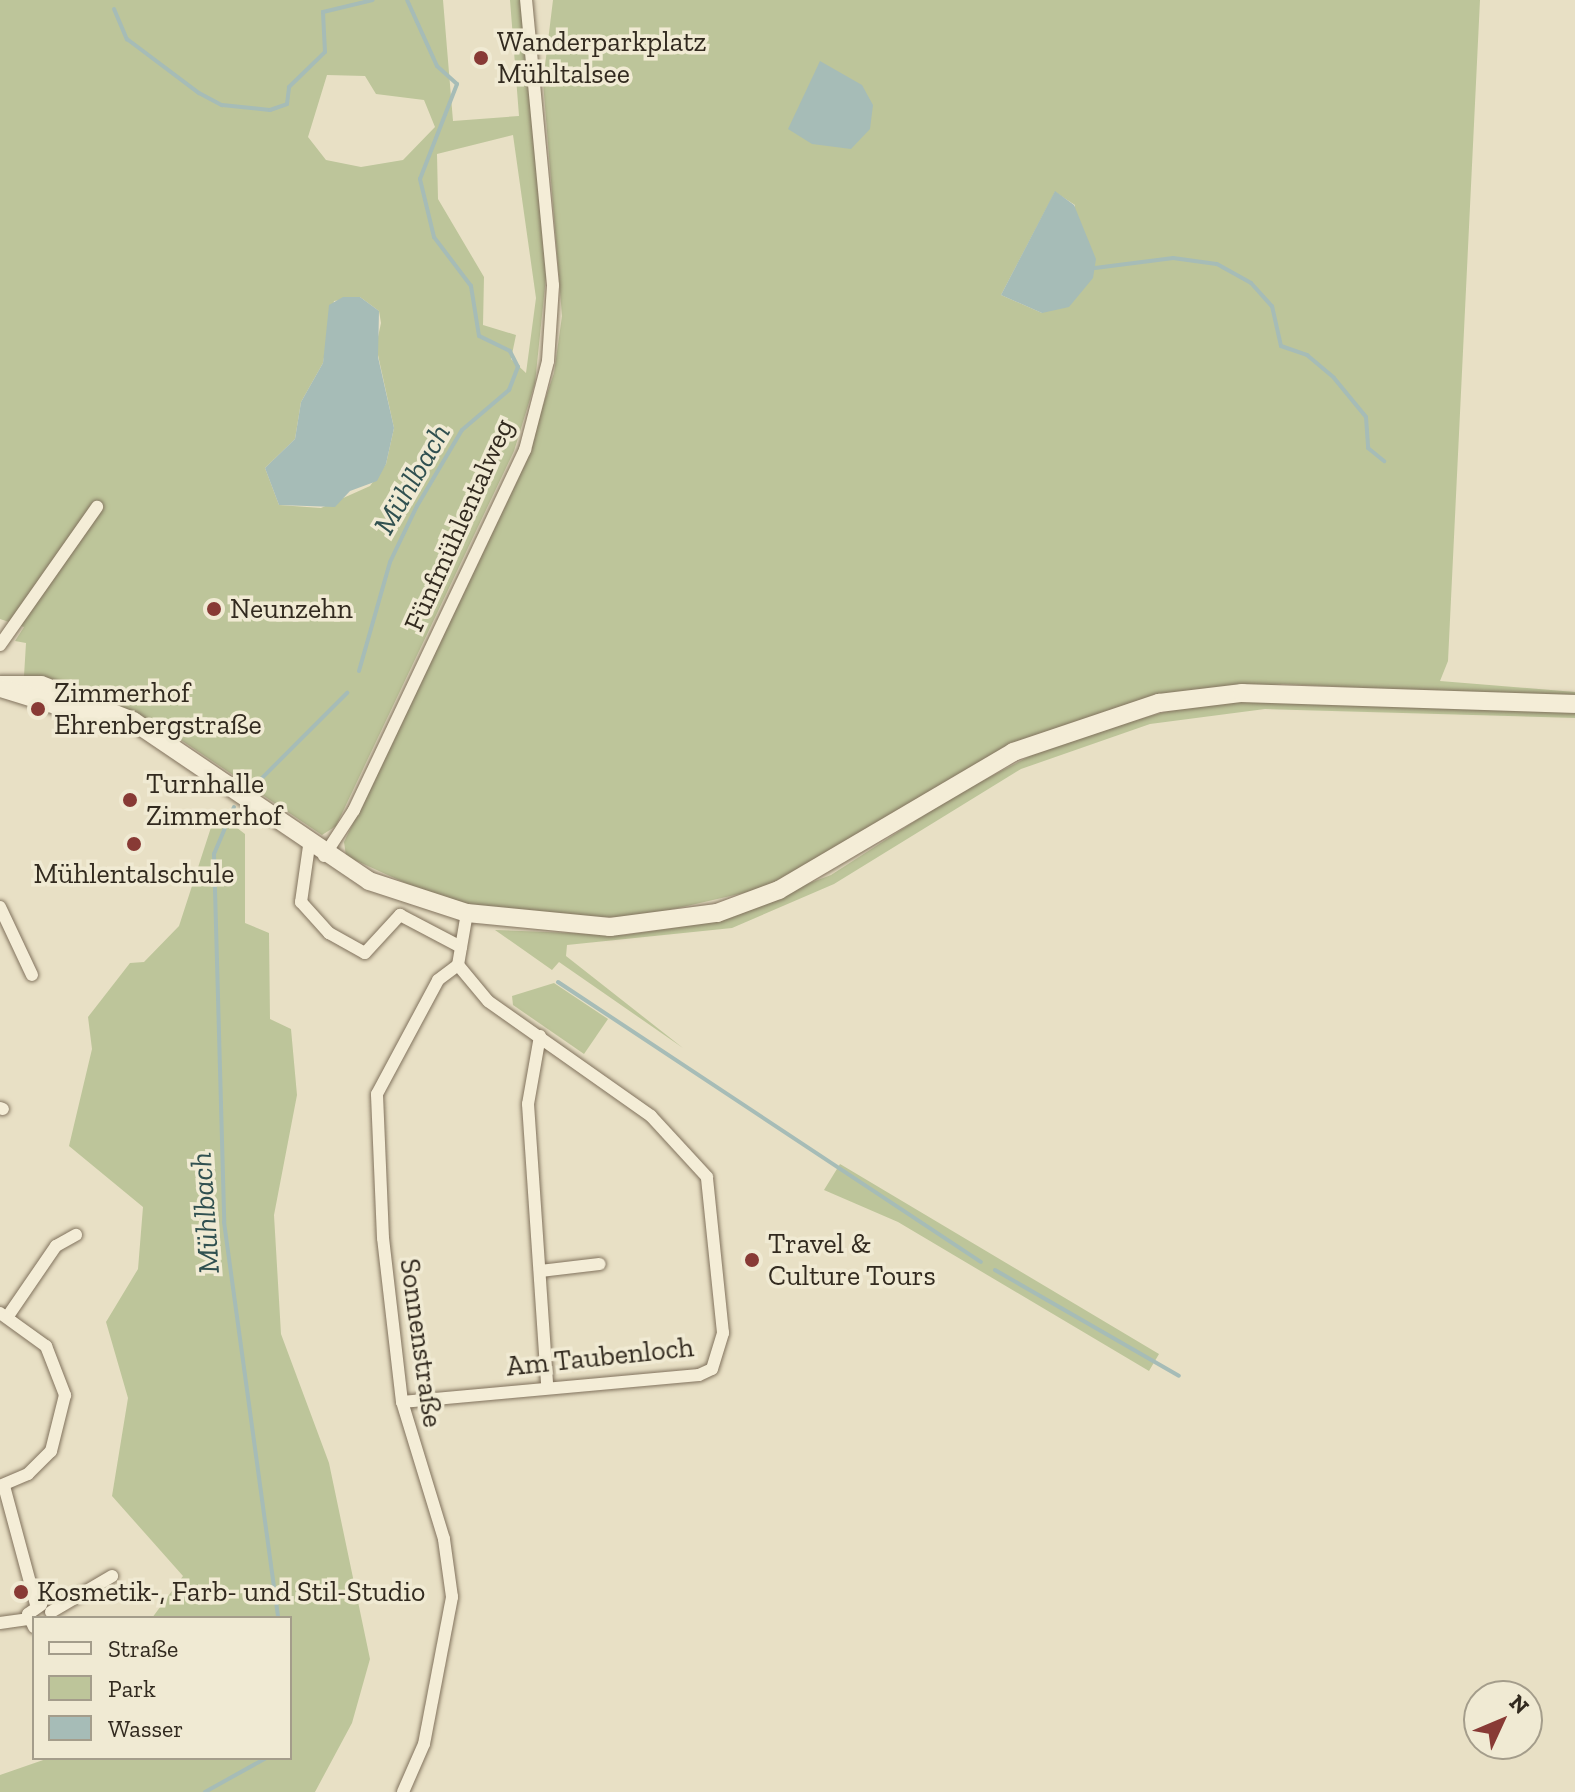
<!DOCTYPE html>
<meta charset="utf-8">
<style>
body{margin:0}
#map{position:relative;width:1575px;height:1792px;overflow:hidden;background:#e8e0c5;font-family:"Zilla Slab",serif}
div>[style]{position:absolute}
.green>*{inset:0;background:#bdc59a}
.water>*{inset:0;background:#a6bcb7}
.stream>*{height:4px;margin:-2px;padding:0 2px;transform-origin:2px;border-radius:2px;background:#a6bcb7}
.roads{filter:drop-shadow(0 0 2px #81725d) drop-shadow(0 0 2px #81725d)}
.street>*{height:12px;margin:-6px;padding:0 6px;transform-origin:6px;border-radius:6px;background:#f4edd7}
.secondary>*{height:18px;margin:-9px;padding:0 9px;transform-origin:9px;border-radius:9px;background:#f4edd7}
.dots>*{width:22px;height:22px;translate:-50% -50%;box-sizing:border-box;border:4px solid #f0ead3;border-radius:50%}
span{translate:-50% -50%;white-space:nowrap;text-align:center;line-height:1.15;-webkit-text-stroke:7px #f0ead3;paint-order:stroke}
.poi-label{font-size:28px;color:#322a1f}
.left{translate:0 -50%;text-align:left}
.street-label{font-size:28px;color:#322a1f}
.water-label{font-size:30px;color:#305050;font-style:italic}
.legend{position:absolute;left:32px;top:1616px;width:260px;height:144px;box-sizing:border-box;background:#f0ead3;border:2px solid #a49d8b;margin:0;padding:10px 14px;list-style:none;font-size:24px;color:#322a1f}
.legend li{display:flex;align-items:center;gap:16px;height:40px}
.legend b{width:40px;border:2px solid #a49d8b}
.north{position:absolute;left:1463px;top:1680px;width:80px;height:80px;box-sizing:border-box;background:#f0ead3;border:2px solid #a49d8b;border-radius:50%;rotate:46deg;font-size:22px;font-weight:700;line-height:32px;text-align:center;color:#322a1f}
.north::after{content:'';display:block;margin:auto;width:28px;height:36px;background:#883a35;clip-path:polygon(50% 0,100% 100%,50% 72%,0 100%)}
</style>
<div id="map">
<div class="green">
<i style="clip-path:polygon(evenodd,0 0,443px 0,453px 121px,519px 116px,510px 0,523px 0,546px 277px,535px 383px,514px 451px,336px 826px,322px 835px,175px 736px,87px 690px,24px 676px,26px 643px,15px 641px,24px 627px,0 619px,0 0,327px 75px,365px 76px,376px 94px,424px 100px,435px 127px,403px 160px,361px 167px,326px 160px,308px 137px,327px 75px,0 0,513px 135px,536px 298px,526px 373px,511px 359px,516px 335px,483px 325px,484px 277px,438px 199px,437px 154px,513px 135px,0 0,360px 297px,379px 311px,381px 323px,376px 346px,394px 428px,386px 464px,370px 486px,321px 508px,279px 505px,265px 468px,295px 439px,301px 402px,323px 363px,334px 301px,360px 297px)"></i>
<i style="clip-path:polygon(evenodd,553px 0,1480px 0,1448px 661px,1440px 681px,1575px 692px,1575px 698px,1283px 684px,1147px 698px,993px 755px,769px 887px,635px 918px,510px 914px,436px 897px,346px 856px,344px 842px,518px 479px,554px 373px,562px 316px,543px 82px,553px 0,1055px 192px,1075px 205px,1042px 313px,1001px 295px,1055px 192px)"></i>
<i style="clip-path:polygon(1263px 700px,1575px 711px,1575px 718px,1265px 709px,1150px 724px,1021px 769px,834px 884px,732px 928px,567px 945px,566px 956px,683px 1048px,559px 962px,552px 970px,495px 930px,624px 935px,701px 924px,831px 875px,957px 794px,1059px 741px,1190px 705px)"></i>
<i style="clip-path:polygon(216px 812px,245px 834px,245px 923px,269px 933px,270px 1019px,291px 1029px,297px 1095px,274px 1215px,281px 1334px,329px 1463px,370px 1659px,352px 1723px,315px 1792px,0 1792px,0 1775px,49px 1758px,290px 1758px,290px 1618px,152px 1618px,183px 1576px,112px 1496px,128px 1398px,106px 1322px,138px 1269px,143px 1207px,69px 1146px,92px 1049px,88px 1017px,130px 963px,144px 962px,179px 926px)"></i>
<i style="clip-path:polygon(554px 983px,608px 1019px,584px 1054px,513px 1005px,512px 996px)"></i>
<i style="clip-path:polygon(840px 1164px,1159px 1354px,1149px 1371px,898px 1222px,824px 1190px)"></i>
</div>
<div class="water">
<i style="clip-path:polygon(820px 61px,862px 85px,873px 105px,870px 129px,851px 149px,812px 144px,788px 129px)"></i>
<i style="clip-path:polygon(1055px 191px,1074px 205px,1096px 259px,1093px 278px,1069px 307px,1042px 313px,1001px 295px)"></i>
<i style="clip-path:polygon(343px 297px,360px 297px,379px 311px,378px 357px,394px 428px,386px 464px,377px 481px,350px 491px,335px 507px,279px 505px,265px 468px,295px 439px,301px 402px,323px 363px,329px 305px)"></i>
</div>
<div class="stream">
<i style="left:114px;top:9px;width:33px;rotate:67deg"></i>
<i style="left:127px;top:39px;width:90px;rotate:36.9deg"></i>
<i style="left:199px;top:93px;width:26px;rotate:28deg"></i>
<i style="left:222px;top:105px;width:48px;rotate:5.9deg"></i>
<i style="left:270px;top:110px;width:18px;rotate:-19deg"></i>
<i style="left:287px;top:104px;width:17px;rotate:-83deg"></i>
<i style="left:289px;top:87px;width:50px;rotate:-44.2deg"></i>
<i style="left:325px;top:52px;width:40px;rotate:-92.9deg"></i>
<i style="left:323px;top:12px;width:51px;rotate:-13.5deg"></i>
<i style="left:1095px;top:268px;width:79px;rotate:-7.3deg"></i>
<i style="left:1173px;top:258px;width:44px;rotate:7.8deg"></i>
<i style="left:1217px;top:264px;width:39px;rotate:29deg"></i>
<i style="left:1251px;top:283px;width:31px;rotate:48deg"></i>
<i style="left:1272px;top:306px;width:41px;rotate:77.3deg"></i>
<i style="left:1281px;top:346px;width:28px;rotate:19deg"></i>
<i style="left:1307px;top:355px;width:35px;rotate:40deg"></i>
<i style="left:1334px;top:378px;width:50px;rotate:50.6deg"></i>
<i style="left:1366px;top:417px;width:31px;rotate:86deg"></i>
<i style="left:1368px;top:448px;width:21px;rotate:39deg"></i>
<i style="left:359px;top:671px;width:113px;rotate:-74.1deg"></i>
<i style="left:390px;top:562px;width:62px;rotate:-64.3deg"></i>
<i style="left:417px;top:506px;width:88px;rotate:-59.4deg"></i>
<i style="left:462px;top:430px;width:62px;rotate:-40.4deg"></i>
<i style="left:509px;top:390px;width:25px;rotate:-69deg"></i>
<i style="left:518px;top:367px;width:18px;rotate:-117deg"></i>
<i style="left:510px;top:351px;width:34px;rotate:-154deg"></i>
<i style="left:479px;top:336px;width:51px;rotate:-99.1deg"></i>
<i style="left:471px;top:286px;width:61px;rotate:-127.1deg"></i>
<i style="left:434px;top:237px;width:60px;rotate:-103.6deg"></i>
<i style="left:420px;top:179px;width:102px;rotate:-68.7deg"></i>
<i style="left:457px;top:84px;width:27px;rotate:-138deg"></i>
<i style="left:437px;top:66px;width:72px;rotate:-114.4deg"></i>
<i style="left:249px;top:791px;width:139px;rotate:-45deg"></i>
<i style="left:234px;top:807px;width:51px;rotate:113.1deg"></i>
<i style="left:214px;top:854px;width:368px;rotate:88.4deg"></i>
<i style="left:224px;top:1222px;width:400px;rotate:82.2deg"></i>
<i style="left:558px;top:982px;width:507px;rotate:33.5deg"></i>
<i style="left:995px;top:1270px;width:212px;rotate:29.9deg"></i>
<i style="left:290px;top:1680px;width:22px;rotate:90deg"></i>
<i style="left:205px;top:1792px;width:70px;rotate:-29.1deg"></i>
</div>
<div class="roads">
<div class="street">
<i style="left:0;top:645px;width:169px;rotate:-54.9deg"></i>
<i style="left:309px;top:846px;width:57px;rotate:98.1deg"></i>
<i style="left:301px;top:902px;width:42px;rotate:47.9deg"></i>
<i style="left:329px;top:933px;width:41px;rotate:29.1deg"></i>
<i style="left:365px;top:953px;width:52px;rotate:-47.4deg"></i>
<i style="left:400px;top:915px;width:69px;rotate:27.7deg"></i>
<i style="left:324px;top:856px;width:55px;rotate:-56.9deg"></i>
<i style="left:354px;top:810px;width:399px;rotate:-64.6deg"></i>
<i style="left:525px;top:450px;width:92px;rotate:-75.5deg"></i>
<i style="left:548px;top:361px;width:76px;rotate:-86.2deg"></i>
<i style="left:553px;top:285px;width:286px;rotate:-95.4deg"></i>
<i style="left:0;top:907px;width:75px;rotate:64.8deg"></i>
<i style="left:540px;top:1036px;width:69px;rotate:100deg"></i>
<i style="left:528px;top:1104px;width:283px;rotate:86.1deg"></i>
<i style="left:0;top:1108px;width:3px;rotate:18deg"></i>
<i style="left:540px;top:1271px;width:60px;rotate:-6.7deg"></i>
<i style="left:0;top:1313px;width:57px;rotate:35.7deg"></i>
<i style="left:46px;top:1346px;width:53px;rotate:68.8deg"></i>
<i style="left:65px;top:1395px;width:58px;rotate:104deg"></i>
<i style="left:51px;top:1451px;width:33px;rotate:135deg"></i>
<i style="left:28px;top:1474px;width:30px;rotate:157deg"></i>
<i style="left:8px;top:1316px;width:85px;rotate:-55.6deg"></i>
<i style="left:56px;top:1246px;width:23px;rotate:-29deg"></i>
<i style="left:402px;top:1402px;width:298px;rotate:-5.2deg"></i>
<i style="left:699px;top:1375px;width:14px;rotate:-25deg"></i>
<i style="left:712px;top:1369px;width:38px;rotate:-73deg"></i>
<i style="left:723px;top:1333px;width:157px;rotate:-95.9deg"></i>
<i style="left:707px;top:1177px;width:83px;rotate:-132.6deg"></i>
<i style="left:651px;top:1116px;width:199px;rotate:-144.8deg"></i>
<i style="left:488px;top:1001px;width:47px;rotate:-129.8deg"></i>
<i style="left:4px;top:1486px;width:123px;rotate:74.9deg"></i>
<i style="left:51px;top:1612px;width:71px;rotate:-30.5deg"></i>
<i style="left:0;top:1623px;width:28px;rotate:-8deg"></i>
<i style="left:34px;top:1627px;width:14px;rotate:-115deg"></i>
<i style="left:28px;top:1614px;width:16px;rotate:-35deg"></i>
<i style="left:403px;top:1792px;width:52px;rotate:-66.4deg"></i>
<i style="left:424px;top:1744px;width:150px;rotate:-79.2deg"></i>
<i style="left:452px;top:1597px;width:59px;rotate:-97.9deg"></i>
<i style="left:444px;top:1539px;width:143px;rotate:-107deg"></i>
<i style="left:402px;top:1402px;width:165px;rotate:-96.6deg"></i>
<i style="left:383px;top:1238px;width:144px;rotate:-92.4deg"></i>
<i style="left:377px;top:1094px;width:129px;rotate:-61.8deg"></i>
<i style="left:438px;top:980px;width:25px;rotate:-37deg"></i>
<i style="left:458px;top:965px;width:53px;rotate:-80.2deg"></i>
</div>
<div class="secondary">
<i style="left:0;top:685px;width:41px"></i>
<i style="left:41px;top:685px;width:99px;rotate:21.4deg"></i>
<i style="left:133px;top:721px;width:285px;rotate:34.1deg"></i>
<i style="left:369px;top:881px;width:103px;rotate:18.1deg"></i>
<i style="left:467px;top:913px;width:144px;rotate:5.6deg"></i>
<i style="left:610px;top:927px;width:108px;rotate:-7.5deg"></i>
<i style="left:717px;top:913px;width:66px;rotate:-20.4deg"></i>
<i style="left:779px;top:890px;width:272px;rotate:-30.5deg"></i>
<i style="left:1013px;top:752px;width:154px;rotate:-18.6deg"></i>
<i style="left:1159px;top:703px;width:84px;rotate:-6.9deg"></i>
<i style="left:1242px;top:693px;width:333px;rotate:1.9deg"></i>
<i style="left:1px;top:688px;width:118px;rotate:17.2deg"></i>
</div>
</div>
<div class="dots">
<i style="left:481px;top:58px;background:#883a35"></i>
<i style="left:214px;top:609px;background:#883a35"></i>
<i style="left:38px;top:709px;background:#883a35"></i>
<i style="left:130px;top:800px;background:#883a35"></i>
<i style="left:134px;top:844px;background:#883a35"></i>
<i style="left:752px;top:1260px;background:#883a35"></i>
<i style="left:21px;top:1592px;background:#883a35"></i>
</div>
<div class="poi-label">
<span class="left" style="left:497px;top:58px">Wanderparkplatz<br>Mühltalsee</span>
<span class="left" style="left:230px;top:609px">Neunzehn</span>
<span class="left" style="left:54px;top:709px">Zimmerhof<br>Ehrenbergstraße</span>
<span class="left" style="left:146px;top:800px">Turnhalle<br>Zimmerhof</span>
<span style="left:134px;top:874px">Mühlentalschule</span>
<span class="left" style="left:768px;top:1260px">Travel &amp;<br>Culture Tours</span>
<span class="left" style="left:37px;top:1592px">Kosmetik-, Farb- und Stil-Studio</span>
</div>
<div class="street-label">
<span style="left:459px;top:525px;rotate:-66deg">Fünfmühlentalweg</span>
<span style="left:421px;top:1343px;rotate:82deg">Sonnenstraße</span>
<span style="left:600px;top:1357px;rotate:-6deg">Am Taubenloch</span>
</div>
<div class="water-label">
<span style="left:412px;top:479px;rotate:-60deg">Mühlbach</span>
<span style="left:205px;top:1213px;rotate:-94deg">Mühlbach</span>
</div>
<ul class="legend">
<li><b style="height:10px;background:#f4edd7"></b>Straße</li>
<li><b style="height:22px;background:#bdc59a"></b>Park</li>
<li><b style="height:22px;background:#a6bcb7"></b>Wasser</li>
</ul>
<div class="north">N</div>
</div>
